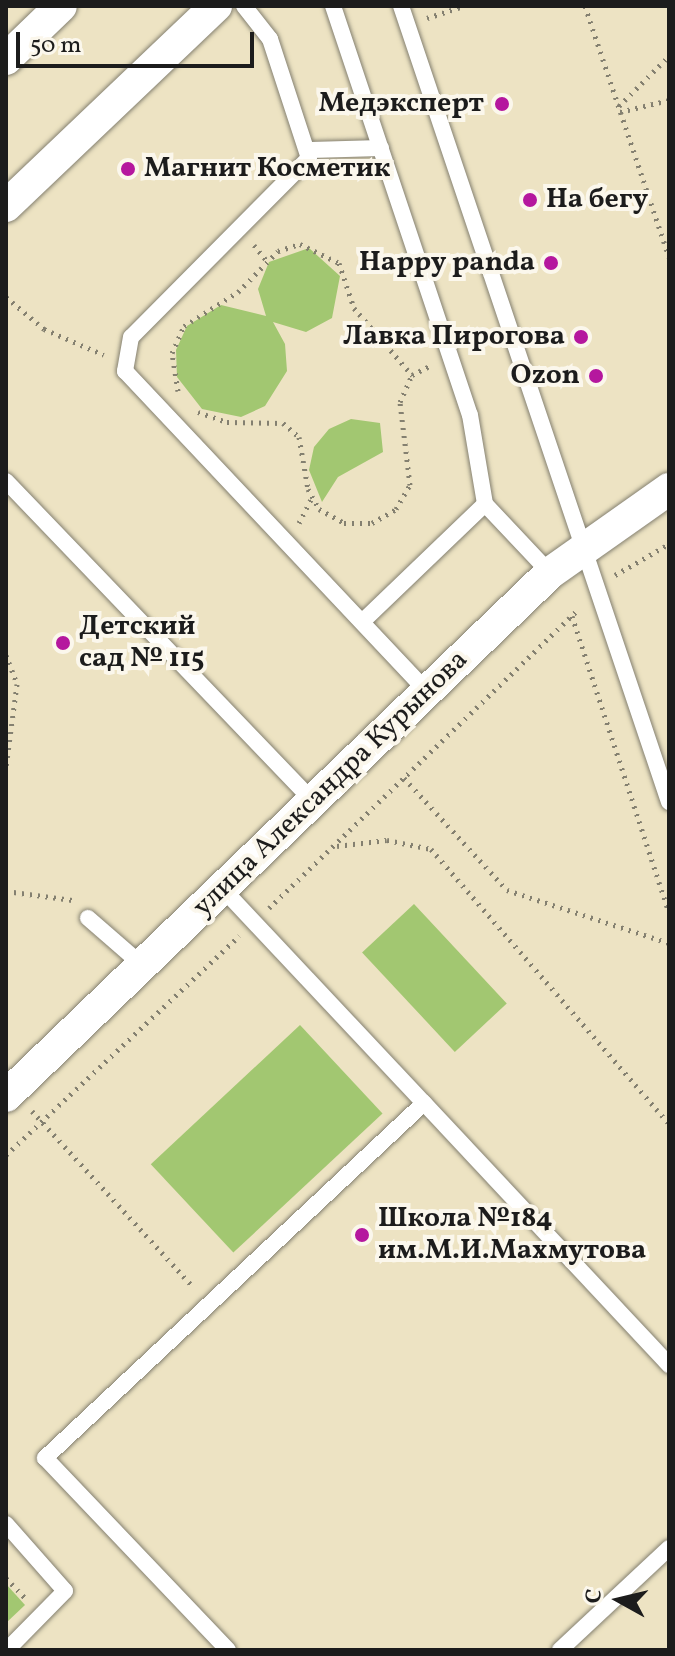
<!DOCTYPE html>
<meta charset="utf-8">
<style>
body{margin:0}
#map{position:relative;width:675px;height:1656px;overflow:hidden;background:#ede3c3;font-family:Vollkorn,serif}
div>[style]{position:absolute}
.green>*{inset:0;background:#a2c771;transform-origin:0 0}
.path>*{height:5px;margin-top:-2.5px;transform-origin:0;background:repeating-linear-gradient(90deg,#848070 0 2px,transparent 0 8px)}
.roads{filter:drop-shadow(0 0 2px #848070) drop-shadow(0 0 2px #848070)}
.lane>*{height:16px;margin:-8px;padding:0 8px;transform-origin:8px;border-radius:8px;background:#fff}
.street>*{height:32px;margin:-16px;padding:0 16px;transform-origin:16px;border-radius:16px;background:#fff}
.dots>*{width:22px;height:22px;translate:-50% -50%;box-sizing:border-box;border:4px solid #fbf7ec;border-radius:50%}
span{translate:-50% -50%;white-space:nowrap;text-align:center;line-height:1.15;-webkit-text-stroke:8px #fbf7ec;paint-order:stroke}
.poi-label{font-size:28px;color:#1c1c1c;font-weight:700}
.right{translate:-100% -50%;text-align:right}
.left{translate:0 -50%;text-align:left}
.street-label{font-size:28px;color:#1c1c1c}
.frame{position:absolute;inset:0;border:8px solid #1c1c1c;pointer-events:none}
.north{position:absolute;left:579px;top:1560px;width:80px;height:80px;-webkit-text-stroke:6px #fbf7ec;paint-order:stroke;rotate:278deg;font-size:22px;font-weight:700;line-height:32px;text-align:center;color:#1c1c1c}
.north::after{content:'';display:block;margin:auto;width:28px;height:36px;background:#1c1c1c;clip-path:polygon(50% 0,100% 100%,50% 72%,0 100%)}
.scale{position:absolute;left:16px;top:32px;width:238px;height:36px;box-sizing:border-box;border:4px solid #1c1c1c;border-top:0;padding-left:10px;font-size:24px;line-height:28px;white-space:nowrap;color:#1c1c1c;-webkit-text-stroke:6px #fbf7ec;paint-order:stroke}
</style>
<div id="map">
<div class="green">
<i style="clip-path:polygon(309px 248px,340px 276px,332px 318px,306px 332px,273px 322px,285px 344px,287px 371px,265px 406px,241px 417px,202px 409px,177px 377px,176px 350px,187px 326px,221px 305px,266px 316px,258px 289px,269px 262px)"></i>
<i style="clip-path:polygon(351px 419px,380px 423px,383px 452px,338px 477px,322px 502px,309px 470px,314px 447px,329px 429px)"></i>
<i style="left:414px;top:904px;width:136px;height:71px;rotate:47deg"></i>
<i style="left:300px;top:1025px;width:121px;height:204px;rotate:47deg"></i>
<i style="clip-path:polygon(6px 1584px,25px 1605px,6px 1623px)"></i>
</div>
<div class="path">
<i style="left:585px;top:6px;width:265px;rotate:71.5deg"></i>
<i style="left:427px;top:18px;width:39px;rotate:-18deg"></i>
<i style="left:619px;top:106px;width:71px;rotate:-45deg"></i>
<i style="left:620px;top:112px;width:50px;rotate:-13.8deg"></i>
<i style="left:254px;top:245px;width:19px;rotate:51deg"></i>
<i style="left:6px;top:297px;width:50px;rotate:40.1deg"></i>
<i style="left:44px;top:329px;width:65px;rotate:23.4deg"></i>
<i style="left:178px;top:391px;width:38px;rotate:-99deg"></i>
<i style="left:172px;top:353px;width:30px;rotate:-66deg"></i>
<i style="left:184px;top:326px;width:64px;rotate:-32.2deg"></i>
<i style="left:238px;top:292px;width:57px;rotate:-45.7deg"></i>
<i style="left:278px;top:251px;width:23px;rotate:-18deg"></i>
<i style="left:300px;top:244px;width:43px;rotate:26deg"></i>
<i style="left:339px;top:263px;width:47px;rotate:71.6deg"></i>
<i style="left:354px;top:308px;width:89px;rotate:49.1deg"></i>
<i style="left:198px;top:412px;width:31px;rotate:19deg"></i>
<i style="left:227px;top:422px;width:56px;rotate:1deg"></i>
<i style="left:283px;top:423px;width:21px;rotate:41deg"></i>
<i style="left:299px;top:437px;width:53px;rotate:80.2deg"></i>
<i style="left:308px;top:489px;width:23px;rotate:61deg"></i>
<i style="left:319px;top:509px;width:29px;rotate:29deg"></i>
<i style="left:344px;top:523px;width:28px"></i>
<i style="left:372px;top:523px;width:28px;rotate:-30deg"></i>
<i style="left:396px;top:509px;width:28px;rotate:-60deg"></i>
<i style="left:410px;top:485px;width:84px;rotate:-96.9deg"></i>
<i style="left:400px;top:402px;width:30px;rotate:-66deg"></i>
<i style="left:412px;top:375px;width:22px;rotate:-27deg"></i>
<i style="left:299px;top:523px;width:27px;rotate:-63deg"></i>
<i style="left:615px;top:575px;width:62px;rotate:-29.9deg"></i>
<i style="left:572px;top:616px;width:312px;rotate:71.9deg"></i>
<i style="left:6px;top:655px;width:31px;rotate:69deg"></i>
<i style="left:17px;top:684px;width:85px;rotate:97.5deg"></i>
<i style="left:404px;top:778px;width:152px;rotate:47.4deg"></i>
<i style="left:507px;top:890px;width:170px;rotate:18.1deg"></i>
<i style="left:337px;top:846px;width:50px;rotate:-6.8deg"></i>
<i style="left:387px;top:840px;width:45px;rotate:11.6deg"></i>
<i style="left:431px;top:849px;width:364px;rotate:49.1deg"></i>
<i style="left:6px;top:891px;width:67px;rotate:7.8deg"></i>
<i style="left:269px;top:908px;width:431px;rotate:-44deg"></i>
<i style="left:32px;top:1111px;width:239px;rotate:47.5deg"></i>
<i style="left:6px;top:1155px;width:320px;rotate:-43.2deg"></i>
<i style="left:6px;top:1578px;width:28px;rotate:46deg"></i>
</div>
<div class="roads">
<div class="lane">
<i style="left:244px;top:6px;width:42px;rotate:51.8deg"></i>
<i style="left:270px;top:39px;width:125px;rotate:71.9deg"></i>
<i style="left:309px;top:158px;width:252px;rotate:134.8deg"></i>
<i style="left:131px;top:337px;width:35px;rotate:100deg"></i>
<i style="left:125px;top:371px;width:440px;rotate:46.7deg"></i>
<i style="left:333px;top:6px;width:431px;rotate:71.5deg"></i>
<i style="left:470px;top:415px;width:90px;rotate:80.4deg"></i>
<i style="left:401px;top:6px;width:840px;rotate:71.39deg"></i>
<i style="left:310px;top:150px;width:71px;rotate:-1.6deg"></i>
<i style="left:6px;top:481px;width:443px;rotate:46.2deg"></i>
<i style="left:362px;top:622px;width:170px;rotate:-43.8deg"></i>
<i style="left:485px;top:504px;width:95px;rotate:46.7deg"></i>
<i style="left:222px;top:888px;width:295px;rotate:46.8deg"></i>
<i style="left:88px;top:918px;width:72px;rotate:41deg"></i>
<i style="left:6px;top:1524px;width:89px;rotate:48.6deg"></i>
<i style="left:65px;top:1591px;width:83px;rotate:134.5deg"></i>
<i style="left:228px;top:1650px;width:265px;rotate:-133.6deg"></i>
<i style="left:45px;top:1458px;width:519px;rotate:-43.13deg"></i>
<i style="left:424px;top:1103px;width:359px;rotate:46.9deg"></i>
<i style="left:560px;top:1650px;width:149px;rotate:-43.1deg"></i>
</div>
<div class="street">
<i style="left:6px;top:59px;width:76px;rotate:-43.9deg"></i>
<i style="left:6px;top:206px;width:290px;rotate:-43.6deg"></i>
<i style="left:6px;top:1096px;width:755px;rotate:-43.87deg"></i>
<i style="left:550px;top:573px;width:146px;rotate:-35.2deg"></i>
</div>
</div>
<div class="dots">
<i style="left:502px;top:104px;background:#b5179e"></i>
<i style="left:128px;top:169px;background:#b5179e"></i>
<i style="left:530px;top:200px;background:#b5179e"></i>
<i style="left:551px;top:263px;background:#b5179e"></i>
<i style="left:581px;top:337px;background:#b5179e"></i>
<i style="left:596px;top:376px;background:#b5179e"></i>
<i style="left:63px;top:643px;background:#b5179e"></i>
<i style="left:362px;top:1235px;background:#b5179e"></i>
</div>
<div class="poi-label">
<span class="right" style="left:484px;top:104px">Медэксперт</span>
<span class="left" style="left:144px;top:169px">Магнит Косметик</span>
<span class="left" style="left:546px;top:200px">На бегу</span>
<span class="right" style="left:535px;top:263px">Happy panda</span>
<span class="right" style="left:565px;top:337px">Лавка Пирогова</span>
<span class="right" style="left:580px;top:376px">Ozon</span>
<span class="left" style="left:79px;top:643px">Детский<br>сад № 115</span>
<span class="left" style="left:378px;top:1235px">Школа №184<br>им.М.И.Махмутова</span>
</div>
<div class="street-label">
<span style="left:331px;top:784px;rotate:-44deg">улица Александра Курынова</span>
</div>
<div class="frame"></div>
<div class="north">С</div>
<div class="scale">50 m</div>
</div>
